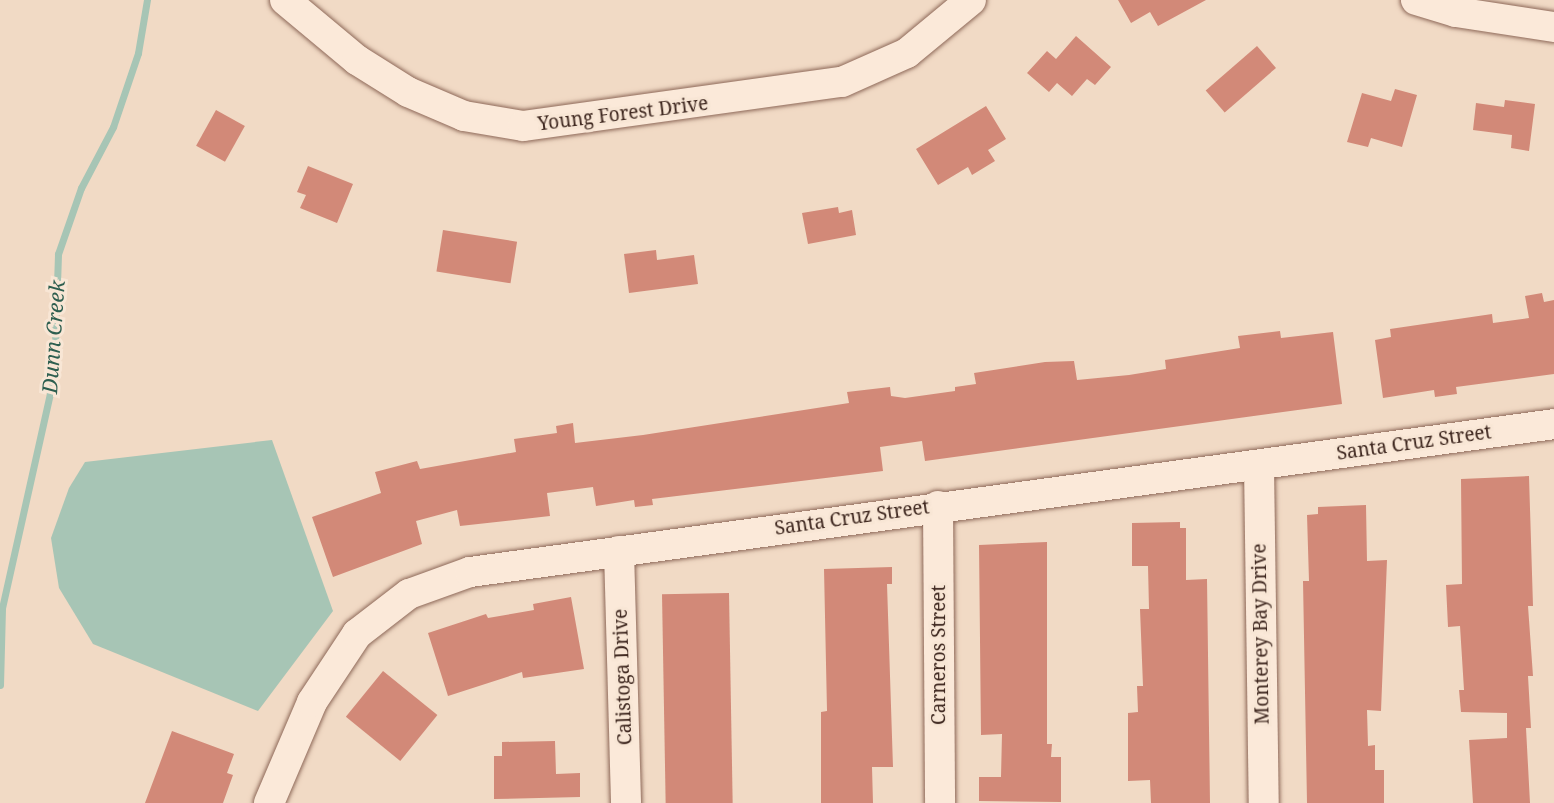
<!DOCTYPE html>
<style>
body{margin:0}
#map{position:relative;width:1554px;height:803px;overflow:hidden;background:#f1dac5;font-family:"Noto Serif",serif}
div>[style]{position:absolute}
.water>*{inset:0;background:#a7c5b5}
.stream>*{height:7px;margin:-3.5px;padding:0 3.5px;transform-origin:3.5px;border-radius:3.5px;background:#a7c5b5}
.building>*{inset:0;background:#d28978;transform-origin:0 0}
.roads{filter:drop-shadow(0 0 2px #8e6959) drop-shadow(0 0 2px #8e6959)}
.minor>*{height:30px;margin:-15px;padding:0 15px;transform-origin:15px;border-radius:15px;background:#fbe9d9}
span{translate:-50% -50%;white-space:nowrap;text-align:center;line-height:1.15;-webkit-text-stroke:6px #f8e6d5;paint-order:stroke}
.street-label{font-size:19px;color:#3d261e}
.water-label{font-size:21px;color:#2d5e4f;font-style:italic}
</style>
<div id="map">
<div class="water">
<i style="clip-path:polygon(272px 440px,333px 611px,258px 711px,93px 644px,59px 588px,51px 538px,69px 488px,85px 462px)"></i>
</div>
<div class="stream">
<i style="left:0;top:685px;width:77px;rotate:-88.5deg"></i>
<i style="left:2px;top:608px;width:239px;rotate:-77.4deg"></i>
<i style="left:54px;top:375px;width:121px;rotate:-88.1deg"></i>
<i style="left:58px;top:254px;width:70px;rotate:-70.8deg"></i>
<i style="left:81px;top:188px;width:69px;rotate:-62.3deg"></i>
<i style="left:113px;top:127px;width:78px;rotate:-71.3deg"></i>
<i style="left:138px;top:53px;width:54px;rotate:-80.4deg"></i>
</div>
<div class="building">
<i style="clip-path:polygon(1118px 0,1206px 0,1158px 26px,1150px 12px,1131px 23px)"></i>
<i style="clip-path:polygon(1076px 36px,1111px 67px,1095px 85px,1087px 79px,1072px 96px,1057px 83px,1049px 92px,1027px 73px,1047px 51px,1056px 59px)"></i>
<i style="left:1257px;top:46px;width:29px;height:68px;rotate:49deg"></i>
<i style="clip-path:polygon(1395px 89px,1417px 95px,1402px 147px,1371px 138px,1368px 147px,1347px 142px,1362px 93px,1391px 101px)"></i>
<i style="clip-path:polygon(1505px 100px,1535px 104px,1529px 151px,1511px 148px,1512px 135px,1473px 130px,1476px 103px,1504px 107px)"></i>
<i style="clip-path:polygon(986px 106px,1006px 139px,988px 150px,995px 161px,972px 175px,968px 167px,938px 185px,916px 149px)"></i>
<i style="left:216px;top:110px;width:33px;height:41px;rotate:29deg"></i>
<i style="clip-path:polygon(308px 166px,353px 184px,337px 223px,300px 208px,306px 195px,297px 192px)"></i>
<i style="clip-path:polygon(838px 207px,839px 213px,852px 210px,856px 235px,808px 244px,802px 213px)"></i>
<i style="left:443px;top:230px;width:75px;height:42px;rotate:9deg"></i>
<i style="clip-path:polygon(656px 250px,657px 260px,694px 255px,698px 284px,629px 293px,624px 254px)"></i>
<i style="clip-path:polygon(1542px 293px,1544px 302px,1554px 300px,1554px 374px,1456px 387px,1457px 394px,1435px 397px,1434px 390px,1383px 398px,1375px 340px,1391px 337px,1390px 329px,1492px 314px,1493px 323px,1529px 318px,1525px 296px)"></i>
<i style="clip-path:polygon(1280px 331px,1281px 338px,1333px 332px,1342px 404px,925px 461px,922px 441px,880px 447px,883px 471px,652px 499px,653px 505px,635px 507px,634px 500px,596px 506px,593px 487px,547px 493px,550px 516px,460px 526px,457px 510px,416px 521px,422px 544px,333px 577px,312px 517px,381px 493px,375px 472px,417px 461px,420px 469px,516px 452px,514px 439px,557px 433px,556px 426px,573px 423px,575px 443px,643px 435px,849px 403px,847px 392px,890px 387px,891px 396px,905px 398px,955px 391px,955px 387px,976px 384px,974px 373px,1045px 362px,1074px 361px,1077px 380px,1129px 375px,1166px 369px,1165px 360px,1240px 348px,1238px 336px)"></i>
<i style="clip-path:polygon(1529px 476px,1533px 606px,1528px 606px,1533px 676px,1528px 676px,1531px 728px,1526px 728px,1530px 803px,1473px 803px,1469px 740px,1507px 738px,1507px 713px,1461px 712px,1459px 690px,1464px 690px,1460px 626px,1448px 627px,1446px 585px,1462px 584px,1461px 479px)"></i>
<i style="clip-path:polygon(1366px 505px,1367px 561px,1387px 560px,1381px 711px,1367px 710px,1368px 746px,1375px 745px,1375px 770px,1384px 770px,1384px 803px,1307px 803px,1303px 581px,1309px 581px,1307px 515px,1318px 514px,1318px 507px)"></i>
<i style="clip-path:polygon(1180px 522px,1180px 528px,1186px 528px,1186px 580px,1207px 579px,1210px 803px,1151px 803px,1150px 780px,1128px 781px,1128px 713px,1138px 712px,1137px 686px,1143px 686px,1140px 609px,1149px 609px,1148px 566px,1132px 566px,1132px 523px)"></i>
<i style="clip-path:polygon(1047px 542px,1047px 744px,1052px 744px,1051px 757px,1061px 757px,1061px 802px,979px 801px,979px 777px,1001px 777px,1002px 734px,981px 735px,979px 545px)"></i>
<i style="clip-path:polygon(892px 567px,892px 584px,887px 584px,893px 767px,872px 767px,873px 803px,821px 803px,821px 712px,827px 711px,824px 569px)"></i>
<i style="left:729px;top:593px;width:210px;height:67px;rotate:89deg"></i>
<i style="clip-path:polygon(571px 597px,584px 669px,523px 678px,522px 672px,448px 696px,428px 633px,486px 614px,488px 618px,534px 610px,533px 604px)"></i>
<i style="left:383px;top:671px;width:70px;height:59px;rotate:39deg"></i>
<i style="clip-path:polygon(172px 731px,234px 754px,227px 773px,233px 775px,223px 803px,145px 803px)"></i>
<i style="clip-path:polygon(555px 741px,556px 774px,580px 773px,580px 797px,494px 799px,494px 756px,502px 756px,502px 742px)"></i>
</div>
<div class="roads">
<div class="minor">
<i style="left:285px;top:0;width:94px;rotate:39.8deg"></i>
<i style="left:357px;top:60px;width:60px;rotate:32.1deg"></i>
<i style="left:408px;top:92px;width:61px;rotate:23.2deg"></i>
<i style="left:464px;top:116px;width:60px;rotate:9.6deg"></i>
<i style="left:523px;top:126px;width:322px;rotate:-7.9deg"></i>
<i style="left:842px;top:82px;width:71px;rotate:-24deg"></i>
<i style="left:907px;top:53px;width:83px;rotate:-39.6deg"></i>
<i style="left:1416px;top:0;width:42px;rotate:16.7deg"></i>
<i style="left:1456px;top:12px;width:99px;rotate:8.7deg"></i>
<i style="left:1259px;top:465px;width:338px;rotate:89.2deg"></i>
<i style="left:938px;top:506px;width:297px;rotate:89.6deg"></i>
<i style="left:619px;top:551px;width:252px;rotate:88.4deg"></i>
<i style="left:269px;top:803px;width:110px;rotate:-66.9deg"></i>
<i style="left:312px;top:702px;width:82px;rotate:-56.5deg"></i>
<i style="left:357px;top:634px;width:66px;rotate:-37.6deg"></i>
<i style="left:409px;top:594px;width:65px;rotate:-19.8deg"></i>
<i style="left:470px;top:572px;width:1094px;rotate:-7.77deg"></i>
</div>
</div>
<div class="street-label">
<span style="left:623px;top:114px;rotate:-7deg">Young Forest Drive</span>
<span style="left:1414px;top:443px;rotate:-8deg">Santa Cruz Street</span>
<span style="left:852px;top:518px;rotate:-8deg">Santa Cruz Street</span>
<span style="left:1261px;top:634px;rotate:-91deg">Monterey Bay Drive</span>
<span style="left:939px;top:655px;rotate:-90deg">Carneros Street</span>
<span style="left:623px;top:677px;rotate:-92deg">Calistoga Drive</span>
</div>
<div class="water-label">
<span style="left:53px;top:337px;rotate:-86deg">Dunn Creek</span>
</div>
</div>
